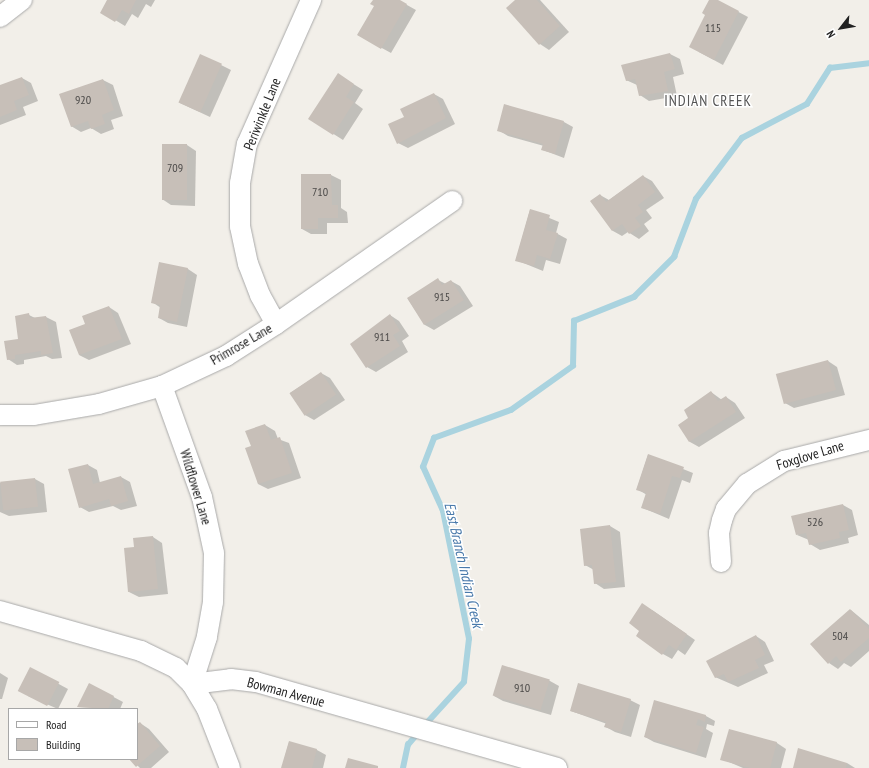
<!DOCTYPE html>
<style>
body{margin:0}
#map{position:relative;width:869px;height:768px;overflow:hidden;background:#f2efe9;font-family:"PT Sans Narrow",sans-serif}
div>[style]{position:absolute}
.shadow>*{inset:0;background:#0003}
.stream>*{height:5.5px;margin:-2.75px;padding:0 2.75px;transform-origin:2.75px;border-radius:2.75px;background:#aad3df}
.building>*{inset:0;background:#c7bfb8;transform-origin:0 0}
.roads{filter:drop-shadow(0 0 1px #a9a9a9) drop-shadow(0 0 1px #a9a9a9)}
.minor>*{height:20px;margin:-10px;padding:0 10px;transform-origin:10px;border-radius:10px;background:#fff}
span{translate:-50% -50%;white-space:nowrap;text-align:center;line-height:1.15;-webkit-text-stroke:3px #fff;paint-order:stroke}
.number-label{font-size:12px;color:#4b4948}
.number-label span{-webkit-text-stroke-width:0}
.street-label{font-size:14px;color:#222}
.neighbourhood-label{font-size:15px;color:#555;letter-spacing:1px}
.water-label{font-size:15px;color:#4a7aab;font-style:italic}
.legend{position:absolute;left:8px;top:708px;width:130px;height:52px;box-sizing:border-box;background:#fff;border:1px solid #a7a7a7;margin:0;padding:5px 7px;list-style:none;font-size:12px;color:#222}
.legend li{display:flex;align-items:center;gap:8px;height:20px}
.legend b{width:20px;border:1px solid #a7a7a7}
.north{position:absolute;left:821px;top:8px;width:40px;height:40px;-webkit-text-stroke:3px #fff;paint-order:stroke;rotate:239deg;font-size:11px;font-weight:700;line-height:16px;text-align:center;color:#222}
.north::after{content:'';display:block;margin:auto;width:14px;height:18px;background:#222;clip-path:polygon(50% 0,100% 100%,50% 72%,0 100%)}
</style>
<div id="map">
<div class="shadow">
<i style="clip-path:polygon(109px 0,155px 0,151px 7px,146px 4px,138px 18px,132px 14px,125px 26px,102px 12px)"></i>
<i style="clip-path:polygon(374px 0,398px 0,416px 10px,391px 53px,358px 35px,375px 6px)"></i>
<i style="clip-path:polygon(516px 0,540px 0,569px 32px,549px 50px,540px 44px)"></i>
<i style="clip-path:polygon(710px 0,716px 0,748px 17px,723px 65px,699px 52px)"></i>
<i style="clip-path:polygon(670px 54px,680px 59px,684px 74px,673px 77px,677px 96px,649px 101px,640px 95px,637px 85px,626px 80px)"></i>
<i style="clip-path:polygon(221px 65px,231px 70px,210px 117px,180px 103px)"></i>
<i style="clip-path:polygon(22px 78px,31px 83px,38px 101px,23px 107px,26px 115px,0 125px,0 86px)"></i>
<i style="clip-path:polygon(103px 80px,113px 85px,123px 116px,111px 120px,114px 129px,101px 134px,91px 128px,81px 132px,71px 126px)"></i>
<i style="clip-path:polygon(347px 80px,363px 90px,355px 103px,363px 109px,343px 140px,310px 119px)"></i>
<i style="clip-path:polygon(434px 94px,443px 99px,455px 124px,408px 148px,398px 143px,405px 117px)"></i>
<i style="clip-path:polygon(564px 122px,573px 127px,564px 158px,543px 150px,544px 146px,508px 136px,498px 130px)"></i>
<i style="clip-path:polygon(187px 145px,196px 151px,195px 206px,171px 205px,162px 199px)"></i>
<i style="clip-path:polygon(302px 175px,331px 175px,341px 180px,341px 208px,347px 212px,348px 223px,327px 223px,327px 234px,311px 234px,302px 229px)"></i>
<i style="clip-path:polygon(643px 176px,652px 181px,664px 198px,646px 210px,652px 218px,644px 224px,649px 231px,639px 239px,628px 232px,622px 236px,613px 231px,591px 201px,600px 195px,609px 200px)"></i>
<i style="clip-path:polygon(530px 210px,559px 222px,556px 233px,567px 239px,560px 264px,546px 260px,543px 271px,516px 260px)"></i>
<i style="clip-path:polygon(160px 264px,188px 269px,197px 275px,187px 327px,168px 323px,159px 318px,161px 308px,152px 302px)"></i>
<i style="clip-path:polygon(438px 280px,446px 284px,451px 281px,460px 286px,473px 306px,434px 330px,425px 325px,408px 299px)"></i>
<i style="clip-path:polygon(109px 307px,118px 313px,131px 344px,89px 360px,79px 355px,86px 325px)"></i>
<i style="clip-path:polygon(29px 315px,35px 318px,46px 317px,56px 322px,62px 358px,52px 359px,46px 356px,24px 360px,24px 364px,17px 365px,8px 359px,19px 339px)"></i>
<i style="clip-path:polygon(390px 315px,399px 321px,409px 336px,402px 341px,408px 352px,376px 372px,367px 367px)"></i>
<i style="clip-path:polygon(828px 361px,837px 367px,845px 395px,794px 408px,785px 403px)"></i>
<i style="clip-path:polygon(321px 373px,330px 378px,345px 400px,314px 420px,305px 415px,290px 393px)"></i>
<i style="clip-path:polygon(711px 392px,722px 400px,726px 397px,735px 403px,745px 418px,699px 447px,690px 442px,679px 425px,690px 418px)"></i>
<i style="clip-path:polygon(265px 425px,275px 431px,278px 439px,289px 443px,301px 478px,268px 489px,258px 484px,252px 446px)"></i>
<i style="clip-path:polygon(648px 455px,693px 473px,690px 483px,682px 480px,669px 519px,643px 508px,647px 495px,637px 489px)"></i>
<i style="clip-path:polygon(88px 465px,97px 470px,100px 483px,121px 477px,130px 482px,137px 506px,121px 510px,113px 506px,89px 512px,80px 507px)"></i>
<i style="clip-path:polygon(35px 479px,44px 484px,47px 512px,9px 516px,0 512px,0 483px)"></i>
<i style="clip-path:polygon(843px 505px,852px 510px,858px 535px,848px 538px,849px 543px,820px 550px,810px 544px,809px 540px,797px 535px)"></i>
<i style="clip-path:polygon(610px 526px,620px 532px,625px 587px,604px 589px,595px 583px,594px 570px,585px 565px)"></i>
<i style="clip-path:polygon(153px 537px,162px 543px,168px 594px,139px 597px,129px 592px)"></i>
<i style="clip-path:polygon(652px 610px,695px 640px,685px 655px,678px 650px,672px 659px,663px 654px)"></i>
<i style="clip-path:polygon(851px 610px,869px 625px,869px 651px,851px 667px,844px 663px,838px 669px,829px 663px)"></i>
<i style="clip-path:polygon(756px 636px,765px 642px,774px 661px,764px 665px,768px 673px,738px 687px,715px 677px)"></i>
<i style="clip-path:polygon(503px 667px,550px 681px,559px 686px,551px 715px,503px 701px,494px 696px)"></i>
<i style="clip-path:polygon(31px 669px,68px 689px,58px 709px,28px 696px)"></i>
<i style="clip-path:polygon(0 673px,8px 678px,2px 699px,0 699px)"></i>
<i style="clip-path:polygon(89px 684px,123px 702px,120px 709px,78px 707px)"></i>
<i style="clip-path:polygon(630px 700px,640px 705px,631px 737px,615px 732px,606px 727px,607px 724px,571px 711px)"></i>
<i style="clip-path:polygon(655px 701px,706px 716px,715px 721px,714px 726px,707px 724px,706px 729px,713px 733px,706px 758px,654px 742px,645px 737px)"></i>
<i style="clip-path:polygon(140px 723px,149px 729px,169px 752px,151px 768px,140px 768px,131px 759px,137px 759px,137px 726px)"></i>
<i style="clip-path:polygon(730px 730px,777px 743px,786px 749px,781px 768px,743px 768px,722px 759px)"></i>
<i style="clip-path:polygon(289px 742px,317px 750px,326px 755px,323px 768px,282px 768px)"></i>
<i style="clip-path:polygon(847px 763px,855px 768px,794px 768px)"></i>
</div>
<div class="stream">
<i style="left:424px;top:726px;width:59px;rotate:-47.7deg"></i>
<i style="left:464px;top:682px;width:43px;rotate:-83.4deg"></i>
<i style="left:469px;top:639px;width:131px;rotate:-101.5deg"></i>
<i style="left:443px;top:511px;width:48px;rotate:-114.4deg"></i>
<i style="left:423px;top:467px;width:31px;rotate:-69deg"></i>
<i style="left:434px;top:438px;width:82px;rotate:-20deg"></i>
<i style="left:511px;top:410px;width:76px;rotate:-35.4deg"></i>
<i style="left:573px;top:366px;width:45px;rotate:-88.7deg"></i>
<i style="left:574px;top:321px;width:65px;rotate:-21.8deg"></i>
<i style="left:634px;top:297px;width:57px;rotate:-45deg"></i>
<i style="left:674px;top:257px;width:62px;rotate:-69.2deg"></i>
<i style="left:696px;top:199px;width:76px;rotate:-53deg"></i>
<i style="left:742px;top:138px;width:73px;rotate:-27.6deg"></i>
<i style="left:807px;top:104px;width:43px;rotate:-57.4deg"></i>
<i style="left:830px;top:68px;width:39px;rotate:-7deg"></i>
<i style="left:403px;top:768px;width:24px;rotate:-78deg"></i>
<i style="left:408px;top:745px;width:16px;rotate:-50deg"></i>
</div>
<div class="building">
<i style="clip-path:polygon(107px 0,136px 0,129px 14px,122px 10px,115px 22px,100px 13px)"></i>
<i style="clip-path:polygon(373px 0,400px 0,407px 4px,381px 49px,357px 35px,374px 6px,370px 4px)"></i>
<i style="clip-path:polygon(515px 0,537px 0,560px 26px,539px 45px,506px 8px)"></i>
<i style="clip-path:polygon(709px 0,718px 0,739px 11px,714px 60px,689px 47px,705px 15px,702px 13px)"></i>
<i style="clip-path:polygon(670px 53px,675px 69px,664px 72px,668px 91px,639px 96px,635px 79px,626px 81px,621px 65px)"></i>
<i style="left:200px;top:54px;width:24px;height:53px;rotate:24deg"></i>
<i style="clip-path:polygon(338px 73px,354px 84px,346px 97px,354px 102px,333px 135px,308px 119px)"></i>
<i style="clip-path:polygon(22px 77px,29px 95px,14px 101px,17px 110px,0 117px,0 85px)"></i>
<i style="clip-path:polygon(103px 79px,114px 110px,102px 115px,105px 124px,91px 129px,88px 121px,71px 127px,59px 94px)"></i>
<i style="clip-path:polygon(434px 93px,446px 118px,397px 144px,388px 124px,404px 117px,400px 109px)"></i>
<i style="clip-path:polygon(504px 104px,564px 121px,555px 154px,541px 150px,543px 144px,497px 131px)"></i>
<i style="left:162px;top:144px;width:25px;height:56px"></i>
<i style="clip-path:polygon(301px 174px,331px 174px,332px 205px,338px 205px,338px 218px,318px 218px,318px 229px,301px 229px)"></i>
<i style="clip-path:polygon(643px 175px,655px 192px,638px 205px,643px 212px,635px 218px,641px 226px,629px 234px,622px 224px,612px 231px,590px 201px,600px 194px,606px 202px)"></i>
<i style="clip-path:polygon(530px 209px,550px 215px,546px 230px,558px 233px,550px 259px,537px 255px,534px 266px,515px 261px)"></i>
<i style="clip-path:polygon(159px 262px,188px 268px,177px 322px,158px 318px,160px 305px,151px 303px)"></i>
<i style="clip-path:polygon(438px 278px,442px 285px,451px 280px,464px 300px,424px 325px,407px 298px)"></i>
<i style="clip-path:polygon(109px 306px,122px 339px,79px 355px,69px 330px,85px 324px,82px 316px)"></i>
<i style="clip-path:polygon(29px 313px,30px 318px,46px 316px,53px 353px,41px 355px,41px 351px,15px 355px,15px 359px,7px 360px,4px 341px,18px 339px,15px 316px)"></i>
<i style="clip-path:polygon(390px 314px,400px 331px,393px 335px,400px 346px,366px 368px,350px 344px)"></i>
<i style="left:828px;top:360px;width:31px;height:54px;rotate:75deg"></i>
<i style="left:321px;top:372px;width:27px;height:38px;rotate:56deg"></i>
<i style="clip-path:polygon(711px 391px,718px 401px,726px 396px,736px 412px,689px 442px,678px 425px,688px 418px,684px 410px)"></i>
<i style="clip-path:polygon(265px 424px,271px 440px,280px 437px,292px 473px,258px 484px,245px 448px,251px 446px,245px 431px)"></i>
<i style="clip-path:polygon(648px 454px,684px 467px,680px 478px,672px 476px,660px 514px,641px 508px,646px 493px,636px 490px)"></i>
<i style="clip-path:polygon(88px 464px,93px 484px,121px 476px,128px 501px,111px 506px,109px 499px,79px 508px,68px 469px)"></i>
<i style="left:35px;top:478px;width:29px;height:35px;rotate:84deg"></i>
<i style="clip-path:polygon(843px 504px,849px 530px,839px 532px,840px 538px,809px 545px,806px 533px,796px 535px,791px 516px)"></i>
<i style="clip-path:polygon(610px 525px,616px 582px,594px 584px,592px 565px,584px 566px,580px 529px)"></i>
<i style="clip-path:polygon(153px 536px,158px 589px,128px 592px,124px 548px,134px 547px,133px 538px)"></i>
<i style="clip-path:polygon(642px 603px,687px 634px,676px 650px,669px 645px,662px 655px,636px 636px,639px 631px,629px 623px)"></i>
<i style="clip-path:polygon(850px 609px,869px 629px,869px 638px,841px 662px,836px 656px,828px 664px,810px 644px)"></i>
<i style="clip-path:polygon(756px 635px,765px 655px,755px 660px,759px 668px,728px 682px,724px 674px,715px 678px,706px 661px)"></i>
<i style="left:502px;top:665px;width:50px;height:32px;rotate:17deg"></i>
<i style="left:30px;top:667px;width:33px;height:27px;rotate:27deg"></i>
<i style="clip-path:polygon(89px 683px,114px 696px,108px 709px,77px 707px)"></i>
<i style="clip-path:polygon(578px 683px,631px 699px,621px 732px,604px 727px,606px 722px,570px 711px)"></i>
<i style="clip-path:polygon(654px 700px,706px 715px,705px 722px,698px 719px,696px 725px,704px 727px,696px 753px,644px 737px)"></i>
<i style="clip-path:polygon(140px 722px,160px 746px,136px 767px,129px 759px,137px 759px,137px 724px)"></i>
<i style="clip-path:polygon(729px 729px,777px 742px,770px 768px,750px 768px,720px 760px)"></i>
<i style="clip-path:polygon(289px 741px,317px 749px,312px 768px,281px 768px)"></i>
<i style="clip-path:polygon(798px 748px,847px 763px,846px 768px,793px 768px)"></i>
<i style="clip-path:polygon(348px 758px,378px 766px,378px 768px,345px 768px)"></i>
</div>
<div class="roads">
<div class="minor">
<i style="left:0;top:17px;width:28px;rotate:-38deg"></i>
<i style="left:276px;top:324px;width:33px;rotate:-119deg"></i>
<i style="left:260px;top:295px;width:33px;rotate:-111deg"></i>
<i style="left:248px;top:264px;width:39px;rotate:-102deg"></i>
<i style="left:240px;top:226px;width:43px;rotate:-90deg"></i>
<i style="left:240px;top:183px;width:40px;rotate:-80deg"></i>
<i style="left:247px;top:144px;width:158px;rotate:-66deg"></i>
<i style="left:162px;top:386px;width:118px;rotate:70.2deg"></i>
<i style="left:202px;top:497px;width:57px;rotate:77.9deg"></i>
<i style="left:214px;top:553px;width:49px;rotate:91.2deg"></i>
<i style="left:213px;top:602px;width:36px;rotate:100deg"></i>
<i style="left:207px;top:637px;width:49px;rotate:107.7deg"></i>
<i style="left:0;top:415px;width:34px"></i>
<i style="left:34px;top:415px;width:66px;rotate:-9.6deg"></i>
<i style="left:99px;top:404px;width:66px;rotate:-15.9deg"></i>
<i style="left:162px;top:386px;width:71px;rotate:-25.1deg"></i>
<i style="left:226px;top:356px;width:59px;rotate:-32.6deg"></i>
<i style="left:276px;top:324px;width:215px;rotate:-34.9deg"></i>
<i style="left:721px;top:562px;width:29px;rotate:-94deg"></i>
<i style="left:719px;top:533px;width:13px;rotate:-77deg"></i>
<i style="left:722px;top:520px;width:12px;rotate:-70deg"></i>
<i style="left:726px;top:509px;width:33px;rotate:-50deg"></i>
<i style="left:747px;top:484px;width:44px;rotate:-31.9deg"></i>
<i style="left:784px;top:461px;width:88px;rotate:-13.9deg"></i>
<i style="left:0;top:611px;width:147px;rotate:15.8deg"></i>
<i style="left:141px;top:651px;width:39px;rotate:26deg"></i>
<i style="left:176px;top:668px;width:23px;rotate:45deg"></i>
<i style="left:192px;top:684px;width:29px;rotate:59deg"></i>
<i style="left:207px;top:709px;width:63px;rotate:68.7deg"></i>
<i style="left:192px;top:684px;width:39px;rotate:-7deg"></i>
<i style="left:231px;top:679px;width:25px;rotate:7deg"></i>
<i style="left:256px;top:682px;width:313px;rotate:15.9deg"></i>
</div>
</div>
<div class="number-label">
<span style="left:713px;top:28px">115</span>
<span style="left:83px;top:100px">920</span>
<span style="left:175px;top:168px">709</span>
<span style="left:320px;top:192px">710</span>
<span style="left:442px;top:297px">915</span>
<span style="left:382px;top:337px">911</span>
<span style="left:815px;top:522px">526</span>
<span style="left:840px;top:636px">504</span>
<span style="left:522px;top:688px">910</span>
</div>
<div class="street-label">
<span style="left:262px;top:114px;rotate:-68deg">Periwinkle Lane</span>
<span style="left:241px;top:344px;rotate:-30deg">Primrose Lane</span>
<span style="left:810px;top:455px;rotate:-17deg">Foxglove Lane</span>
<span style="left:196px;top:487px;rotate:73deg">Wildflower Lane</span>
<span style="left:286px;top:692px;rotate:15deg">Bowman Avenue</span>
</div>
<div class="neighbourhood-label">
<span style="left:708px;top:101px">INDIAN CREEK</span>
</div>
<div class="water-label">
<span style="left:464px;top:565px;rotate:77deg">East Branch Indian Creek</span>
</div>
<ul class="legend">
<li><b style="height:5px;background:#fff"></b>Road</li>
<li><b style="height:11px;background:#c7bfb8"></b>Building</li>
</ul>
<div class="north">N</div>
</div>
